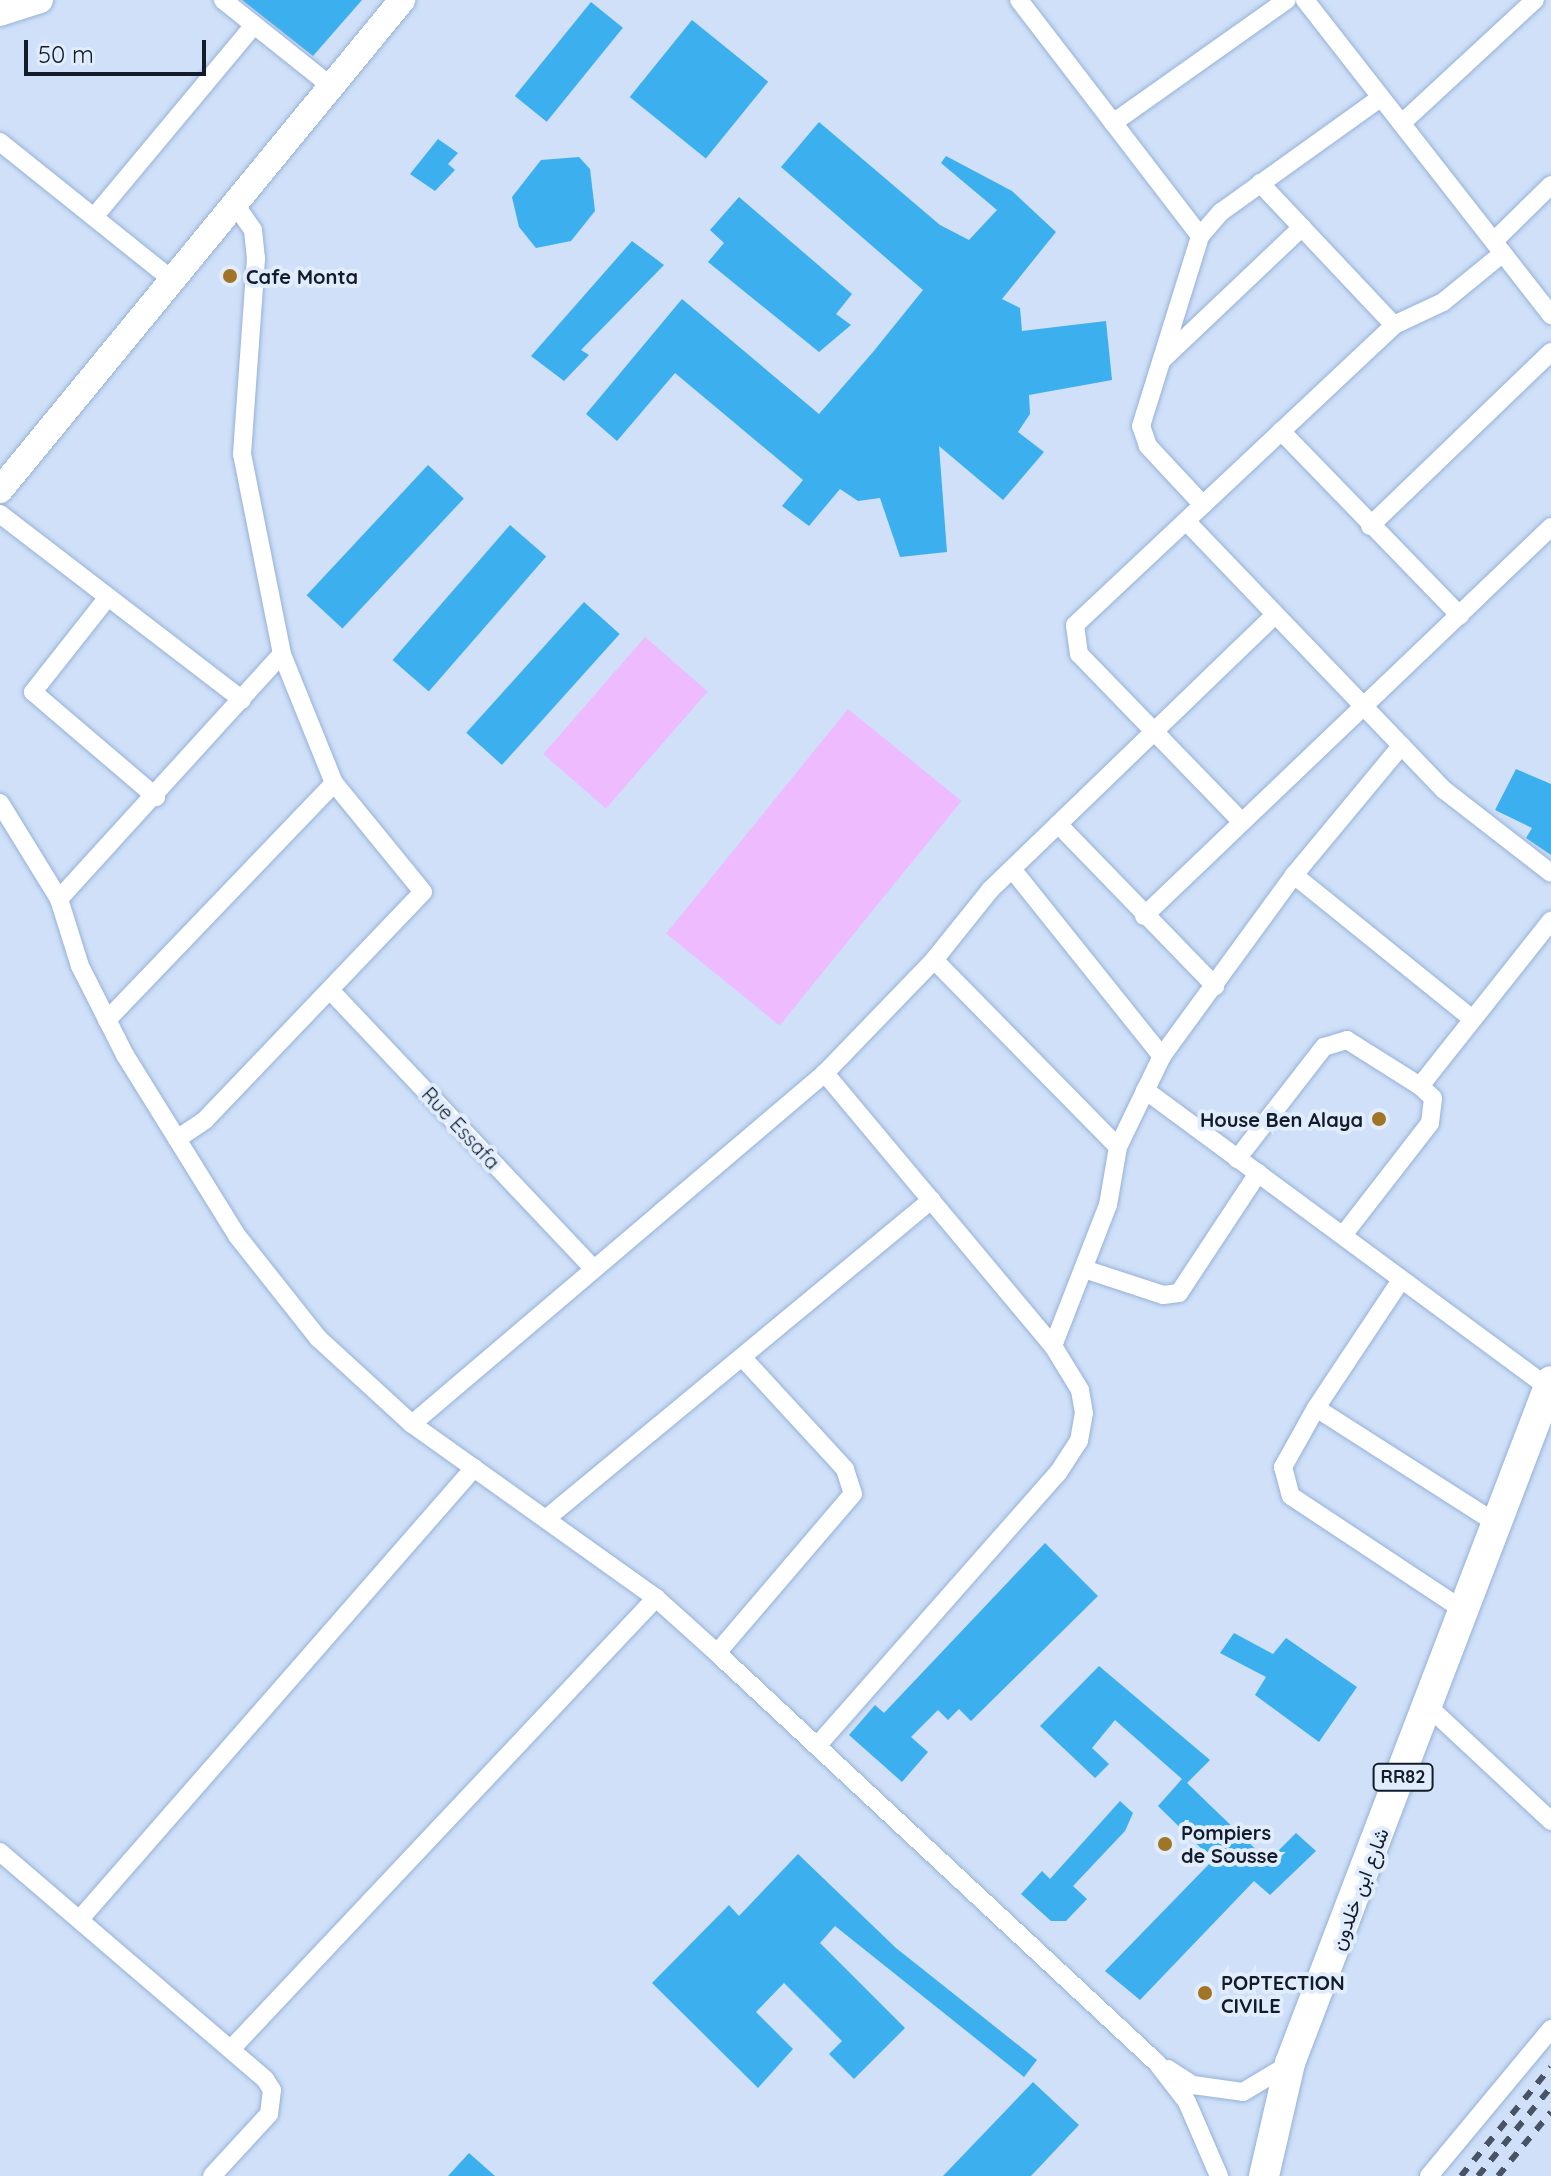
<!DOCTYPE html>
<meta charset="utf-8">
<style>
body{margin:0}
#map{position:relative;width:1551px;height:2176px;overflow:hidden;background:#cfe0f8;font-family:Quicksand,Vazirmatn,sans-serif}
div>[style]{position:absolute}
.green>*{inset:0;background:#ebf;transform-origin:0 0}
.building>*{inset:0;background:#3cafee;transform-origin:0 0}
.roads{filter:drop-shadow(0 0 2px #96b1d9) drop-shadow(0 0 2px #96b1d9)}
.street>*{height:18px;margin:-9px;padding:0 9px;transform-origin:9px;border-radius:9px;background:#fff}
.secondary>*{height:26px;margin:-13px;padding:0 13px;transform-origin:13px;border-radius:13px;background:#fff}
.primary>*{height:30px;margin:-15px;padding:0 15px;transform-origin:15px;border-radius:15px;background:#fff}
.rail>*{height:6px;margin-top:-3px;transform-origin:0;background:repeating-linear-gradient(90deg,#485465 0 10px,transparent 0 20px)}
.dots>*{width:22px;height:22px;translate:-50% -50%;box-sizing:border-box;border:4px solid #e1ecfd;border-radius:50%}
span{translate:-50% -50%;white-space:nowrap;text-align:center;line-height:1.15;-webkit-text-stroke:8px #e1ecfd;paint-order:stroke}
.shield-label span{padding:2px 6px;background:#e1ecfd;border:2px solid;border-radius:6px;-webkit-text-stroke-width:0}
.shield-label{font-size:18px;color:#121c2b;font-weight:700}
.poi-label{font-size:20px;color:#121c2b;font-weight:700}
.left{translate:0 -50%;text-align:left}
.right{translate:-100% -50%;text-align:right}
.street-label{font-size:20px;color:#121c2b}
.scale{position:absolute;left:24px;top:40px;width:182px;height:36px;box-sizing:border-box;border:4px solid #121c2b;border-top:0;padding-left:10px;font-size:24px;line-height:28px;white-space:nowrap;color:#121c2b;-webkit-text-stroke:6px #e1ecfd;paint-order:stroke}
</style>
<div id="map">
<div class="green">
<i style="left:645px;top:637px;width:83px;height:155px;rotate:41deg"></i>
<i style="left:848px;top:709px;width:146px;height:289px;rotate:39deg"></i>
</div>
<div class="building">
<i style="clip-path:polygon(242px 0,362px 0,313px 56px)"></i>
<i style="left:591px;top:2px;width:41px;height:121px;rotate:39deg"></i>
<i style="left:692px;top:20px;width:98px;height:99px;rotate:39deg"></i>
<i style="clip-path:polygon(819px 122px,940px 225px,969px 240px,997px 210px,941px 163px,946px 156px,1012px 191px,1056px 232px,1002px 299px,1020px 308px,1022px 331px,1106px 321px,1112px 380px,1029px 395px,1030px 414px,1018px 432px,1044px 452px,1003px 500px,939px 446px,947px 552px,900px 557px,880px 498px,858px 501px,840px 489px,809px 526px,782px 506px,803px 480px,675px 373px,617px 441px,586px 414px,682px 299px,819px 414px,873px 352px,923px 290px,781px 167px)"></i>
<i style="clip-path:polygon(438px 139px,458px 153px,448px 164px,455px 170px,435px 191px,410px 174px)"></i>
<i style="clip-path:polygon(579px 157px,590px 169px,595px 211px,571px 241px,536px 248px,519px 227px,512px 197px,541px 160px)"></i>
<i style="clip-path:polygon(739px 197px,852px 294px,836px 314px,851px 325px,819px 352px,708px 262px,724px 243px,710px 230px)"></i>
<i style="clip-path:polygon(632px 241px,664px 265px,581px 350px,589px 355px,564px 381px,531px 356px)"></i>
<i style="left:428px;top:465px;width:49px;height:178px;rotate:43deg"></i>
<i style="left:510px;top:525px;width:48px;height:179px;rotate:41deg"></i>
<i style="left:584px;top:602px;width:48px;height:176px;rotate:42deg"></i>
<i style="clip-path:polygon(1516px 769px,1551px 784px,1551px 855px,1526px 838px,1532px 828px,1495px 810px)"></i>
<i style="clip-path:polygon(1045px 1543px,1098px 1596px,971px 1721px,959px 1709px,948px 1720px,938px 1710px,911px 1737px,928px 1752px,902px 1782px,849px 1735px,875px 1705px,884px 1713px)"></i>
<i style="clip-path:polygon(1234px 1633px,1273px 1654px,1286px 1638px,1357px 1687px,1319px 1742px,1255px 1695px,1266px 1677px,1220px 1653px)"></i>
<i style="clip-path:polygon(1099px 1666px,1210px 1760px,1187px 1783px,1268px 1861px,1296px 1833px,1316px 1851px,1270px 1895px,1254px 1881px,1140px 2000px,1105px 1971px,1213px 1860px,1158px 1806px,1182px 1779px,1115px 1720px,1092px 1748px,1109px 1764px,1095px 1778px,1040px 1726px)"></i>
<i style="clip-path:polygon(1120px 1801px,1133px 1813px,1125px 1831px,1073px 1886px,1087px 1899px,1066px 1921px,1051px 1921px,1021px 1894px,1042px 1871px,1050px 1879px)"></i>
<i style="clip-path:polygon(798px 1854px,896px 1948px,1037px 2060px,1024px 2077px,835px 1926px,820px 1943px,905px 2028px,854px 2079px,829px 2054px,842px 2041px,784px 1983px,756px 2012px,793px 2049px,758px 2088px,652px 1983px,729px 1905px,739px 1916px)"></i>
<i style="clip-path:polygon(1033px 2082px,1079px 2125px,1031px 2176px,943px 2176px)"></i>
<i style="clip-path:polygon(469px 2153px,495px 2176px,448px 2176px)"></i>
</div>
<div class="roads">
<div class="street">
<i style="left:223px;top:0;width:139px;rotate:38.6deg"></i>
<i style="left:1019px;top:0;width:297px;rotate:52.5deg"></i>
<i style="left:1305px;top:0;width:400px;rotate:52deg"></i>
<i style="left:1113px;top:123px;width:213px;rotate:-35.3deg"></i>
<i style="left:1402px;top:123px;width:181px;rotate:-42.8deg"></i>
<i style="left:0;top:142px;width:218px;rotate:38.7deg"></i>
<i style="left:1260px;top:183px;width:195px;rotate:46.7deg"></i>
<i style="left:94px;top:217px;width:250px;rotate:-50.2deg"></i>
<i style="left:1494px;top:241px;width:80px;rotate:-44.5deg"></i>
<i style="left:1162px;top:360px;width:193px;rotate:-43.5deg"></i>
<i style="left:1281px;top:431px;width:257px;rotate:45.9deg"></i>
<i style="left:1203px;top:505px;width:81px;rotate:-133deg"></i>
<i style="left:1148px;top:446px;width:21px;rotate:-109deg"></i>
<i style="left:1141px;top:426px;width:199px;rotate:-72.7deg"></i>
<i style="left:1200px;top:236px;width:32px;rotate:-49deg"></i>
<i style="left:1221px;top:212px;width:196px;rotate:-35.6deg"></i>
<i style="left:0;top:514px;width:305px;rotate:37.5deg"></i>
<i style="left:1186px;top:521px;width:373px;rotate:46.2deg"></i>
<i style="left:1444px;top:790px;width:135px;rotate:37.8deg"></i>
<i style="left:1370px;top:526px;width:251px;rotate:-43.9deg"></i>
<i style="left:108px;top:597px;width:121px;rotate:128.3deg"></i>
<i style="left:33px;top:692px;width:162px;rotate:40.5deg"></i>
<i style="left:0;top:803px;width:113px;rotate:58.4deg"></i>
<i style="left:59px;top:899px;width:70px;rotate:72.6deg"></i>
<i style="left:80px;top:966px;width:100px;rotate:63.2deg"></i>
<i style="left:125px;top:1055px;width:214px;rotate:58.2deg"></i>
<i style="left:238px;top:1237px;width:129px;rotate:51.6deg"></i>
<i style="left:318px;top:1338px;width:127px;rotate:42.5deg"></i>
<i style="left:412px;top:1424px;width:300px;rotate:35.5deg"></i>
<i style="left:656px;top:1598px;width:82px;rotate:42deg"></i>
<i style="left:717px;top:1653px;width:601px;rotate:42.98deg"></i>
<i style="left:1157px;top:2063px;width:49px;rotate:52.4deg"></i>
<i style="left:1187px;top:2102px;width:81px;rotate:66.6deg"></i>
<i style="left:1241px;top:821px;width:233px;rotate:-134.1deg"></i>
<i style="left:1079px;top:654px;width:29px;rotate:-98deg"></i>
<i style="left:1075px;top:625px;width:438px;rotate:-43.2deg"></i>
<i style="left:1394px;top:325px;width:54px;rotate:-25.1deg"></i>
<i style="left:1443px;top:302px;width:77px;rotate:-39.2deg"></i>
<i style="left:1058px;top:824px;width:226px;rotate:45.9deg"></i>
<i style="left:1012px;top:869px;width:240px;rotate:51.3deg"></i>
<i style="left:1294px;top:875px;width:228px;rotate:38.9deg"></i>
<i style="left:59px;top:899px;width:331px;rotate:-47.7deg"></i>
<i style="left:1144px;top:916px;width:563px;rotate:-43.7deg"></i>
<i style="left:330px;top:990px;width:381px;rotate:46.6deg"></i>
<i style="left:107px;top:1020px;width:328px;rotate:-46.2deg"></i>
<i style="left:1145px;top:1090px;width:502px;rotate:36.41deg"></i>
<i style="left:177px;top:1139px;width:34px;rotate:-34deg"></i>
<i style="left:205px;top:1120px;width:315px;rotate:-46.3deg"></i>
<i style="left:423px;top:892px;width:141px;rotate:-129.2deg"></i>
<i style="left:334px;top:783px;width:139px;rotate:-112deg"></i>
<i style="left:282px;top:654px;width:204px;rotate:-101.3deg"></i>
<i style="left:242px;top:454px;width:196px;rotate:-85.9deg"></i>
<i style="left:256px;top:259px;width:29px;rotate:-96deg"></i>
<i style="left:253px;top:230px;width:33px;rotate:-125deg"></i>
<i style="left:1118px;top:1147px;width:262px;rotate:-134.5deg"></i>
<i style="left:934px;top:960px;width:90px;rotate:-51.3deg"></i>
<i style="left:990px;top:890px;width:396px;rotate:-44deg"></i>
<i style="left:1237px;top:1159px;width:142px;rotate:-52.2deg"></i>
<i style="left:1324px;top:1047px;width:24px;rotate:-17deg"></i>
<i style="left:1347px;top:1040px;width:86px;rotate:32.2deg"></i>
<i style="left:1344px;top:1234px;width:140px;rotate:-52.2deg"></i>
<i style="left:1430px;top:1123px;width:25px;rotate:-83deg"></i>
<i style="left:1433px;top:1098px;width:18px;rotate:-137deg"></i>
<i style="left:1420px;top:1086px;width:211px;rotate:-51.6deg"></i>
<i style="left:1084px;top:1269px;width:83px;rotate:18.2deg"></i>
<i style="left:1163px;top:1295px;width:16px;rotate:-7deg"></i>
<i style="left:1179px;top:1293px;width:144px;rotate:-56.6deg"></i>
<i style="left:1401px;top:1280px;width:154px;rotate:123.6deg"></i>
<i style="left:1316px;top:1408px;width:217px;rotate:32.6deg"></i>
<i style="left:1053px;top:1346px;width:151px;rotate:-68.7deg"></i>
<i style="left:1108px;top:1205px;width:59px;rotate:-80.2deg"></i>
<i style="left:1118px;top:1147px;width:101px;rotate:-64.2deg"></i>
<i style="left:1162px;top:1056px;width:224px;rotate:-53.9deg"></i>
<i style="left:1294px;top:875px;width:168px;rotate:-50.3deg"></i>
<i style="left:1316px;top:1408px;width:68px;rotate:119.2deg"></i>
<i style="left:1283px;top:1467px;width:30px;rotate:75deg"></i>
<i style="left:1291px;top:1496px;width:210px;rotate:33.5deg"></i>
<i style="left:412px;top:1424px;width:542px;rotate:-40.36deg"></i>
<i style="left:825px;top:1073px;width:157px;rotate:-46deg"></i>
<i style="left:547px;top:1518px;width:499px;rotate:-39.6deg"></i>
<i style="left:717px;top:1653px;width:209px;rotate:-49.5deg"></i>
<i style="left:853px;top:1494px;width:26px;rotate:-108deg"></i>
<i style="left:845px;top:1469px;width:152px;rotate:-132.6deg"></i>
<i style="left:1430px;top:1708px;width:166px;rotate:43deg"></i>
<i style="left:817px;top:1746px;width:364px;rotate:-48.6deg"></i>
<i style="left:1058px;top:1473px;width:38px;rotate:-57deg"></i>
<i style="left:1079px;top:1441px;width:28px;rotate:-80deg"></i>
<i style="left:1084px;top:1413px;width:23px;rotate:-100deg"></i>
<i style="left:1080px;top:1390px;width:52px;rotate:-121.5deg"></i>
<i style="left:1053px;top:1346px;width:356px;rotate:-129.9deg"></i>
<i style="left:0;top:1852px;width:349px;rotate:40.6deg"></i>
<i style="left:265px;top:2079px;width:13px;rotate:58deg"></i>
<i style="left:272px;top:2090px;width:24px;rotate:97deg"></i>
<i style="left:269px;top:2114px;width:84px;rotate:132.6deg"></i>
<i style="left:80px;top:1919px;width:599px;rotate:-48.86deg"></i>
<i style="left:233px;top:2047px;width:617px;rotate:-46.71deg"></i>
<i style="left:1168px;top:2069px;width:30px;rotate:33deg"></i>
<i style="left:1193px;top:2085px;width:50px;rotate:8deg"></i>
<i style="left:1243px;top:2092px;width:52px;rotate:-31deg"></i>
<i style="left:1429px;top:2176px;width:191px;rotate:-50.3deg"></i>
</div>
<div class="secondary">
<i style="left:0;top:13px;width:42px;rotate:-18deg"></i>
<i style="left:0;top:490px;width:634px;rotate:-50.63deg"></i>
</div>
<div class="primary">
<i style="left:1264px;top:2176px;width:116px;rotate:-77deg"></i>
<i style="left:1290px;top:2063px;width:730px;rotate:-69.06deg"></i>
</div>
</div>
<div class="rail">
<i style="left:1461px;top:2176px;width:141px;rotate:-50.5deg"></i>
<i style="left:1478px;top:2176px;width:115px;rotate:-50.6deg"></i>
<i style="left:1498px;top:2176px;width:83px;rotate:-50.4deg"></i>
</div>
<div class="dots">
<i style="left:230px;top:276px;background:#a17526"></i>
<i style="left:1379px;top:1119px;background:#a17526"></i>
<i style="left:1165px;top:1844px;background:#a17526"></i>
<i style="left:1205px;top:1993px;background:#a17526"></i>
</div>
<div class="shield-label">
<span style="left:1403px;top:1777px">RR82</span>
</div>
<div class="poi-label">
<span class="left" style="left:246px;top:276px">Cafe Monta</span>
<span class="right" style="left:1363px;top:1119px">House Ben Alaya</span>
<span class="left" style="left:1181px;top:1844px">Pompiers<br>de Sousse</span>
<span class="left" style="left:1221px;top:1994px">POPTECTION<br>CIVILE</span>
</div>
<div class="street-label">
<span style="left:461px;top:1128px;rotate:47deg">Rue Essafa</span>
<span style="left:1359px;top:1889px;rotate:-69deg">شارع ابن خلدون</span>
</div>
<div class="scale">50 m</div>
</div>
